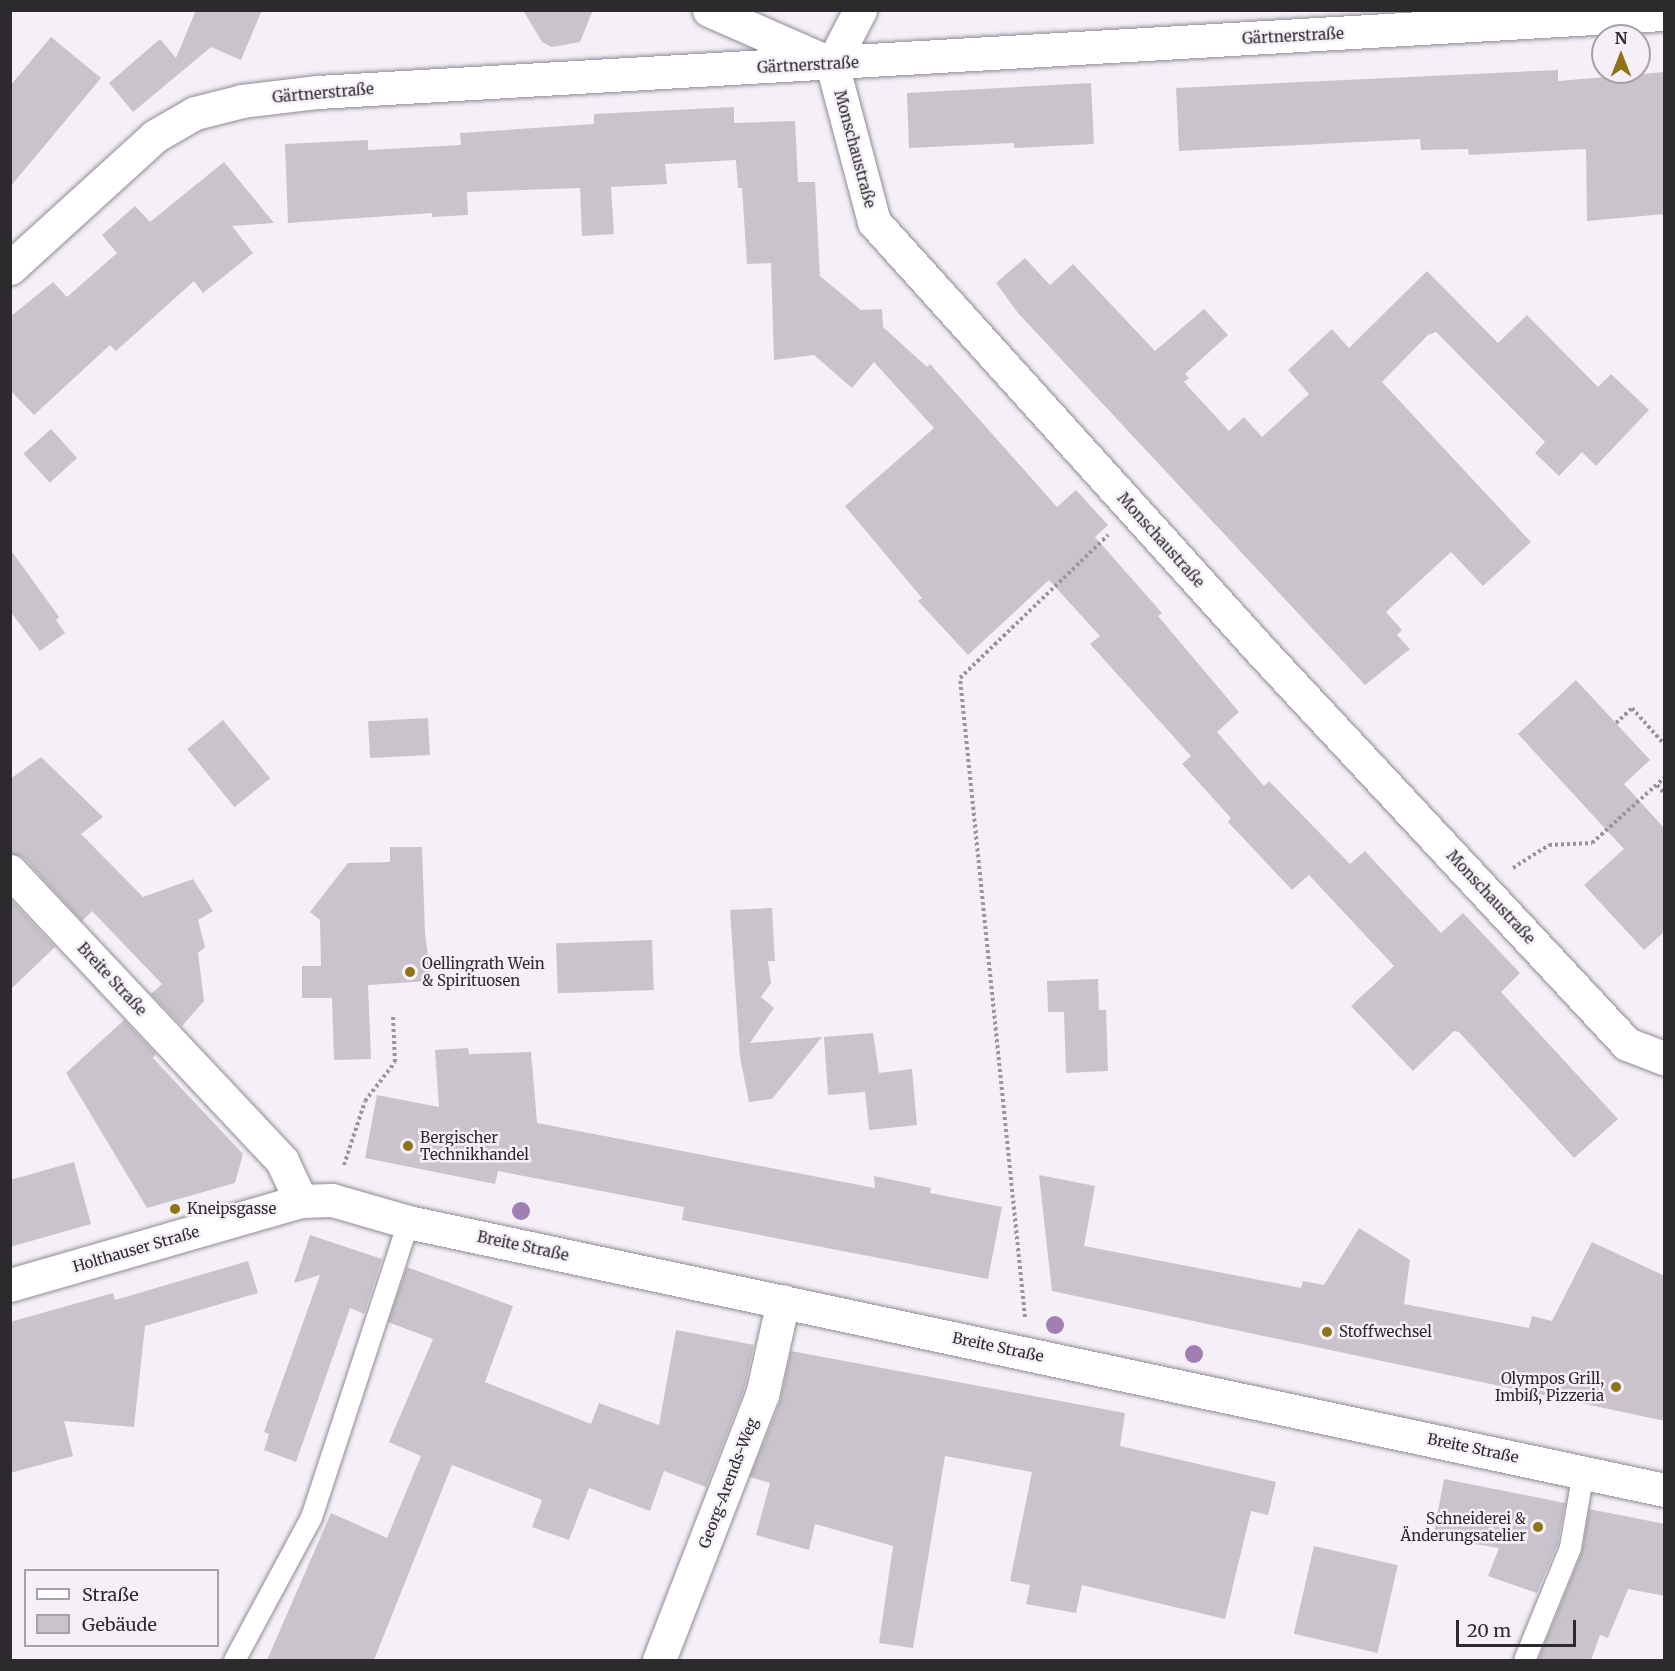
<!DOCTYPE html>
<meta charset="utf-8">
<style>
body{margin:0}
#map{position:relative;width:1675px;height:1671px;overflow:hidden;background:#f5f0f8;font-family:Merriweather,serif}
div>[style]{position:absolute}
.building>*{inset:0;background:#c9c4cc;transform-origin:0 0}
.path>*{height:4px;margin-top:-2px;transform-origin:0;background:repeating-linear-gradient(90deg,#99959b 0 3px,transparent 0 6px)}
.roads{filter:drop-shadow(0 0 2px #908b93) drop-shadow(0 0 2px #908b93)}
.lane>*{height:21px;margin:-10.5px;padding:0 10.5px;transform-origin:10.5px;border-radius:10.5px;background:#fff}
.street>*{height:33px;margin:-16.5px;padding:0 16.5px;transform-origin:16.5px;border-radius:16.5px;background:#fff}
.trees>*{width:18px;height:18px;margin:-9px;border-radius:50%;background:#a27fb3}
.dots>*{width:16px;height:16px;translate:-50% -50%;box-sizing:border-box;border:3px solid #f5f0f8;border-radius:50%}
span{translate:-50% -50%;white-space:nowrap;text-align:center;line-height:1.15;-webkit-text-stroke:5px #f5f0f8;paint-order:stroke}
.street-label{font-size:15px;color:#2c2a2d}
.poi-label{font-size:15px;color:#2c2a2d}
.left{translate:0 -50%;text-align:left}
.right{translate:-100% -50%;text-align:right}
.frame{position:absolute;inset:0;border:12px solid #2c2a2d;pointer-events:none}
.legend{position:absolute;left:24px;top:1569px;width:195px;height:78px;box-sizing:border-box;background:#f5f0f8;border:2px solid #a5a1a7;margin:0;padding:8px 10px;list-style:none;font-size:18px;color:#2c2a2d}
.legend li{display:flex;align-items:center;gap:12px;height:30px}
.legend b{width:30px;border:2px solid #a5a1a7}
.north{position:absolute;left:1591px;top:24px;width:60px;height:60px;box-sizing:border-box;background:#f5f0f8;border:2px solid #a5a1a7;border-radius:50%;rotate:0deg;font-size:16px;font-weight:700;line-height:24px;text-align:center;color:#2c2a2d}
.north::after{content:'';display:block;margin:auto;width:21px;height:27px;background:#907217;clip-path:polygon(50% 0,100% 100%,50% 72%,0 100%)}
.scale{position:absolute;left:1456px;top:1620px;width:120px;height:27px;box-sizing:border-box;border:3px solid #2c2a2d;border-top:0;padding-left:8px;font-size:18px;line-height:21px;white-space:nowrap;color:#2c2a2d;-webkit-text-stroke:4px #f5f0f8;paint-order:stroke}
</style>
<div id="map">
<div class="building">
<i style="clip-path:polygon(196px 10px,262px 10px,241px 60px,211px 47px,133px 112px,109px 83px,160px 39px,176px 58px)"></i>
<i style="clip-path:polygon(523px 10px,593px 10px,580px 42px,552px 47px,542px 42px)"></i>
<i style="clip-path:polygon(51px 37px,101px 78px,10px 187px,10px 86px)"></i>
<i style="clip-path:polygon(1558px 70px,1558px 81px,1665px 72px,1665px 214px,1587px 221px,1586px 149px,1469px 155px,1468px 149px,1421px 150px,1420px 139px,1179px 151px,1176px 88px)"></i>
<i style="clip-path:polygon(1091px 83px,1094px 144px,1014px 148px,1014px 143px,909px 148px,907px 93px)"></i>
<i style="clip-path:polygon(734px 107px,734px 123px,795px 121px,798px 182px,815px 182px,820px 276px,861px 310px,882px 309px,883px 327px,927px 367px,930px 364px,1057px 507px,1076px 490px,1108px 525px,1095px 537px,1162px 613px,1158px 616px,1239px 712px,1217px 732px,1264px 786px,1269px 781px,1350px 864px,1365px 851px,1441px 933px,1463px 913px,1520px 973px,1501px 992px,1618px 1119px,1574px 1158px,1459px 1032px,1454px 1031px,1413px 1071px,1351px 1006px,1394px 966px,1309px 875px,1292px 890px,1228px 822px,1231px 818px,1182px 764px,1191px 756px,1090px 644px,1100px 636px,1049px 580px,968px 655px,918px 601px,922px 598px,845px 506px,934px 428px,874px 362px,852px 388px,814px 355px,774px 360px,771px 263px,747px 264px,742px 188px,738px 188px,736px 160px,665px 164px,667px 184px,611px 187px,614px 234px,582px 236px,580px 188px,467px 192px,468px 215px,432px 217px,432px 213px,288px 223px,285px 144px,368px 140px,368px 150px,461px 145px,460px 133px,594px 124px,594px 114px)"></i>
<i style="clip-path:polygon(224px 162px,274px 223px,232px 226px,253px 253px,203px 293px,194px 281px,116px 351px,110px 345px,34px 415px,10px 390px,10px 317px,53px 282px,67px 297px,117px 253px,102px 235px,135px 206px,150px 222px)"></i>
<i style="clip-path:polygon(1025px 258px,1050px 285px,1073px 264px,1155px 351px,1204px 309px,1228px 335px,1185px 374px,1189px 378px,1184px 382px,1229px 431px,1244px 417px,1262px 437px,1309px 394px,1288px 370px,1332px 329px,1349px 348px,1427px 271px,1498px 343px,1527px 315px,1598px 387px,1611px 374px,1649px 410px,1596px 466px,1582px 452px,1559px 476px,1535px 453px,1545px 442px,1436px 332px,1428px 335px,1382px 382px,1531px 542px,1483px 586px,1451px 552px,1386px 612px,1402px 630px,1397px 635px,1410px 649px,1365px 685px,1018px 313px,996px 283px)"></i>
<i style="left:51px;top:429px;width:39px;height:37px;rotate:48deg"></i>
<i style="clip-path:polygon(10px 549px,59px 617px,56px 620px,65px 633px,40px 651px,10px 611px)"></i>
<i style="clip-path:polygon(1576px 680px,1650px 760px,1624px 784px,1665px 829px,1665px 931px,1644px 950px,1584px 885px,1624px 849px,1518px 734px)"></i>
<i style="left:428px;top:718px;width:37px;height:60px;rotate:87deg"></i>
<i style="left:223px;top:720px;width:75px;height:46px;rotate:51deg"></i>
<i style="clip-path:polygon(41px 757px,103px 817px,81px 834px,143px 897px,193px 879px,213px 911px,198px 920px,205px 947px,198px 953px,204px 1001px,182px 1026px,151px 994px,162px 984px,92px 911px,82px 921px,24px 858px,10px 853px,10px 779px)"></i>
<i style="clip-path:polygon(390px 847px,422px 847px,425px 933px,431px 981px,368px 985px,371px 1059px,334px 1060px,332px 998px,302px 998px,302px 966px,321px 966px,320px 920px,310px 912px,348px 863px,390px 862px)"></i>
<i style="clip-path:polygon(10px 899px,55px 947px,10px 990px)"></i>
<i style="clip-path:polygon(772px 908px,775px 961px,768px 961px,771px 983px,761px 997px,774px 1008px,750px 1043px,822px 1037px,772px 1099px,749px 1102px,740px 1057px,730px 910px)"></i>
<i style="left:652px;top:940px;width:50px;height:96px;rotate:88deg"></i>
<i style="clip-path:polygon(1098px 979px,1099px 1010px,1106px 1010px,1108px 1071px,1066px 1073px,1064px 1012px,1048px 1012px,1047px 981px)"></i>
<i style="clip-path:polygon(124px 1020px,156px 1054px,153px 1058px,243px 1154px,235px 1183px,147px 1208px,66px 1073px)"></i>
<i style="clip-path:polygon(873px 1033px,879px 1073px,912px 1069px,917px 1125px,869px 1130px,865px 1092px,828px 1095px,824px 1037px)"></i>
<i style="clip-path:polygon(468px 1048px,469px 1054px,531px 1052px,537px 1123px,875px 1188px,874px 1176px,931px 1188px,930px 1193px,1002px 1207px,988px 1279px,682px 1220px,684px 1207px,498px 1171px,495px 1184px,365px 1158px,377px 1095px,439px 1107px,435px 1050px)"></i>
<i style="clip-path:polygon(74px 1162px,91px 1224px,10px 1247px,10px 1180px)"></i>
<i style="clip-path:polygon(1039px 1175px,1095px 1186px,1084px 1246px,1301px 1288px,1303px 1281px,1324px 1285px,1359px 1228px,1410px 1260px,1404px 1304px,1529px 1328px,1532px 1316px,1552px 1321px,1592px 1242px,1665px 1276px,1665px 1421px,1052px 1291px)"></i>
<i style="clip-path:polygon(310px 1235px,382px 1259px,364px 1314px,350px 1308px,296px 1462px,264px 1450px,269px 1434px,264px 1432px,320px 1275px,294px 1283px)"></i>
<i style="clip-path:polygon(248px 1261px,258px 1293px,145px 1326px,134px 1427px,64px 1421px,73px 1456px,10px 1473px,10px 1322px,113px 1293px,115px 1300px)"></i>
<i style="clip-path:polygon(407px 1267px,513px 1306px,485px 1382px,591px 1424px,599px 1403px,659px 1425px,676px 1330px,754px 1345px,744px 1390px,706px 1487px,664px 1471px,650px 1511px,589px 1488px,569px 1540px,532px 1527px,542px 1500px,452px 1465px,374px 1660px,267px 1660px,331px 1513px,387px 1538px,421px 1456px,389px 1442px,433px 1339px,388px 1322px)"></i>
<i style="clip-path:polygon(791px 1351px,1125px 1413px,1120px 1446px,1276px 1482px,1268px 1515px,1251px 1511px,1225px 1619px,1082px 1585px,1076px 1613px,1026px 1604px,1030px 1585px,1010px 1581px,1032px 1472px,945px 1456px,913px 1648px,879px 1643px,893px 1546px,815px 1524px,809px 1550px,756px 1535px,770px 1483px,750px 1477px,780px 1402px)"></i>
<i style="clip-path:polygon(1444px 1479px,1565px 1503px,1558px 1543px,1537px 1593px,1488px 1576px,1499px 1548px,1433px 1537px)"></i>
<i style="clip-path:polygon(1589px 1509px,1665px 1524px,1665px 1596px,1628px 1589px,1608px 1638px,1600px 1635px,1591px 1660px,1538px 1660px,1582px 1552px)"></i>
<i style="left:1314px;top:1546px;width:86px;height:90px;rotate:13deg"></i>
</div>
<div class="path">
<i style="left:1616px;top:723px;width:22px;rotate:-43deg"></i>
<i style="left:1632px;top:708px;width:48px;rotate:48.4deg"></i>
<i style="left:1657px;top:785px;width:11px;rotate:49deg"></i>
<i style="left:1513px;top:868px;width:43px;rotate:-32.6deg"></i>
<i style="left:1549px;top:845px;width:43px;rotate:-2.7deg"></i>
<i style="left:1592px;top:843px;width:97px;rotate:-42.1deg"></i>
<i style="left:344px;top:1165px;width:67px;rotate:-71.8deg"></i>
<i style="left:365px;top:1101px;width:49px;rotate:-52.4deg"></i>
<i style="left:395px;top:1062px;width:46px;rotate:-92.5deg"></i>
<i style="left:1025px;top:1317px;width:642px;rotate:-95.81deg"></i>
<i style="left:960px;top:678px;width:206px;rotate:-44deg"></i>
</div>
<div class="roads">
<div class="lane">
<i style="left:234px;top:1660px;width:162px;rotate:-61.7deg"></i>
<i style="left:311px;top:1517px;width:311px;rotate:-71.8deg"></i>
<i style="left:1524px;top:1660px;width:122px;rotate:-67.8deg"></i>
<i style="left:1570px;top:1547px;width:77px;rotate:-80.3deg"></i>
</div>
<div class="street">
<i style="left:709px;top:10px;width:127px;rotate:23.7deg"></i>
<i style="left:832px;top:64px;width:163px;rotate:75.1deg"></i>
<i style="left:874px;top:222px;width:581px;rotate:47.93deg"></i>
<i style="left:1263px;top:653px;width:534px;rotate:47.05deg"></i>
<i style="left:1627px;top:1044px;width:40px;rotate:21deg"></i>
<i style="left:832px;top:64px;width:61px;rotate:-62.6deg"></i>
<i style="left:10px;top:268px;width:196px;rotate:-42.3deg"></i>
<i style="left:155px;top:136px;width:46px;rotate:-29.9deg"></i>
<i style="left:195px;top:113px;width:49px;rotate:-14.3deg"></i>
<i style="left:242px;top:101px;width:77px;rotate:-6.8deg"></i>
<i style="left:318px;top:92px;width:1348px;rotate:-3.32deg"></i>
<i style="left:10px;top:871px;width:398px;rotate:46.8deg"></i>
<i style="left:282px;top:1161px;width:44px;rotate:64.6deg"></i>
<i style="left:10px;top:1285px;width:303px;rotate:-16.1deg"></i>
<i style="left:301px;top:1201px;width:31px;rotate:-2deg"></i>
<i style="left:332px;top:1200px;width:79px;rotate:16.1deg"></i>
<i style="left:408px;top:1222px;width:1284px;rotate:12.04deg"></i>
<i style="left:659px;top:1660px;width:284px;rotate:-68.8deg"></i>
<i style="left:762px;top:1395px;width:96px;rotate:-77.4deg"></i>
</div>
</div>
<div class="trees">
<i style="left:521px;top:1211px"></i>
<i style="left:1055px;top:1325px"></i>
<i style="left:1194px;top:1354px"></i>
</div>
<div class="dots">
<i style="left:410px;top:972px;background:#907217"></i>
<i style="left:408px;top:1146px;background:#907217"></i>
<i style="left:175px;top:1209px;background:#907217"></i>
<i style="left:1327px;top:1332px;background:#907217"></i>
<i style="left:1616px;top:1387px;background:#907217"></i>
<i style="left:1538px;top:1527px;background:#907217"></i>
</div>
<div class="street-label">
<span style="left:1293px;top:36px;rotate:-3deg">Gärtnerstraße</span>
<span style="left:808px;top:65px;rotate:-3deg">Gärtnerstraße</span>
<span style="left:323px;top:93px;rotate:-5deg">Gärtnerstraße</span>
<span style="left:855px;top:149px;rotate:75deg">Monschaustraße</span>
<span style="left:1161px;top:540px;rotate:48deg">Monschaustraße</span>
<span style="left:1491px;top:897px;rotate:47deg">Monschaustraße</span>
<span style="left:112px;top:979px;rotate:47deg">Breite Straße</span>
<span style="left:523px;top:1246px;rotate:12deg">Breite Straße</span>
<span style="left:136px;top:1249px;rotate:-16deg">Holthauser Straße</span>
<span style="left:998px;top:1347px;rotate:12deg">Breite Straße</span>
<span style="left:1473px;top:1448px;rotate:12deg">Breite Straße</span>
<span style="left:728px;top:1483px;rotate:-69deg">Georg-Arends-Weg</span>
</div>
<div class="poi-label">
<span class="left" style="left:422px;top:972px">Oellingrath Wein<br>&amp; Spirituosen</span>
<span class="left" style="left:420px;top:1146px">Bergischer<br>Technikhandel</span>
<span class="left" style="left:187px;top:1209px">Kneipsgasse</span>
<span class="left" style="left:1339px;top:1332px">Stoffwechsel</span>
<span class="right" style="left:1604px;top:1387px">Olympos Grill,<br>Imbiß, Pizzeria</span>
<span class="right" style="left:1526px;top:1527px">Schneiderei &amp;<br>Änderungsatelier</span>
</div>
<div class="frame"></div>
<ul class="legend">
<li><b style="height:8px;background:#fff"></b>Straße</li>
<li><b style="height:16px;background:#c9c4cc"></b>Gebäude</li>
</ul>
<div class="north">N</div>
<div class="scale">20 m</div>
</div>
